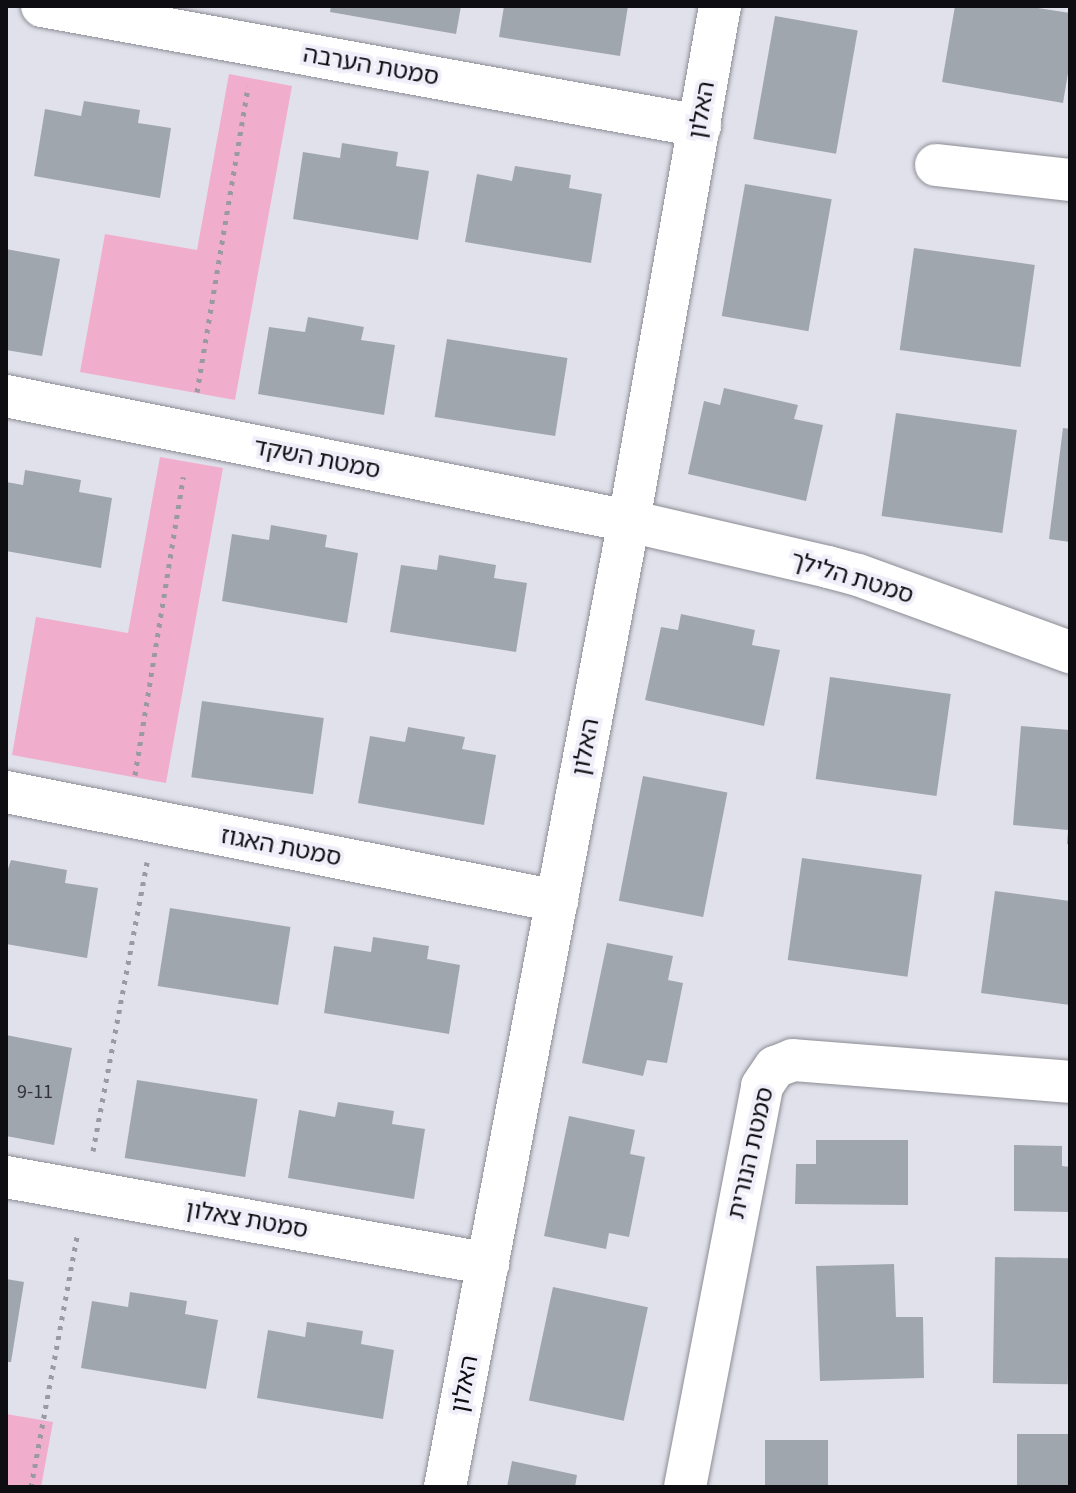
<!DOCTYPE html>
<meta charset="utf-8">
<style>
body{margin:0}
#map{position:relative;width:1076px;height:1493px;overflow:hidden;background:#e1e1eb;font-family:"Source Sans 3","Noto Sans Hebrew",sans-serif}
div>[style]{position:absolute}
.green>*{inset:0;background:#f1aecc}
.building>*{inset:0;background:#a0a6ae;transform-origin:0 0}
.path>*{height:5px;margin-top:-2.5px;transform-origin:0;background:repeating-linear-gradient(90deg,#9a9aa2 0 4px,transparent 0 10px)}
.roads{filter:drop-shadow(0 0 2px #8c8c95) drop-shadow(0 0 2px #8c8c95)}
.street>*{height:42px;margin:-21px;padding:0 21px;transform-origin:21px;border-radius:21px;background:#fff}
span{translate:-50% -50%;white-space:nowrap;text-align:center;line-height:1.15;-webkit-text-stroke:8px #efeef9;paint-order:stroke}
.number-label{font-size:20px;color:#323338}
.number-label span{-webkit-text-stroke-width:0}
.street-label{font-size:24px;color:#0e0d11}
.frame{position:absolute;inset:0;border:8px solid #0e0d11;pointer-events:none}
</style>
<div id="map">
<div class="green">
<i style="clip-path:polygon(229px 74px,292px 86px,235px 400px,80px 372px,105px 234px,197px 250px)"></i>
<i style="clip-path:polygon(160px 457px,223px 468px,166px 783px,12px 755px,36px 617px,128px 633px)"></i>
<i style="clip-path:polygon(6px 1414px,53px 1422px,41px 1487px,6px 1487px)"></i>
</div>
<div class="building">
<i style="clip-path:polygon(331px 6px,461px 6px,456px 34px,330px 12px)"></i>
<i style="clip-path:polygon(504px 6px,628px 6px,620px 56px,499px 37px)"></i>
<i style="clip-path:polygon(955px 6px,1025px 6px,1070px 13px,1070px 61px,1063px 103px,942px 82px)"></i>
<i style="left:775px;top:16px;width:84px;height:125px;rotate:10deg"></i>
<i style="clip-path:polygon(84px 101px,140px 110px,138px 123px,171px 128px,160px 198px,34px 176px,45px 109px,81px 116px)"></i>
<i style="clip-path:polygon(342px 143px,398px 152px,396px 166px,429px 171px,418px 240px,293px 219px,303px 152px,340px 158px)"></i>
<i style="clip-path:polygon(515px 166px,571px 175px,569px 188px,602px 194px,591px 263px,465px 242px,477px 174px,512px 181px)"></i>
<i style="left:745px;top:184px;width:88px;height:134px;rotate:10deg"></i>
<i style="left:914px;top:248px;width:122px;height:103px;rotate:8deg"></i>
<i style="clip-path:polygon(6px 249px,60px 259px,42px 356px,6px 350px)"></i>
<i style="clip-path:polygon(308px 317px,364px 327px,361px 340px,395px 345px,384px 415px,258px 394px,269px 327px,305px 332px)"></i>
<i style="left:447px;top:339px;width:122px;height:79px;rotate:9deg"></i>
<i style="clip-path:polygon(724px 388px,798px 405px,794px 419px,823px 425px,806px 501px,688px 474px,704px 401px,720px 405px)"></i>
<i style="left:896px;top:413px;width:122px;height:104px;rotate:8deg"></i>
<i style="clip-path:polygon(1063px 428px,1070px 429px,1070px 542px,1049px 539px)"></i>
<i style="clip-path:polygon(25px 470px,81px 480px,79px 492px,112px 498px,101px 568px,6px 551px,6px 482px,23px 485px)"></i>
<i style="clip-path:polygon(271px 525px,327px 535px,325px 547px,358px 553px,347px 623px,222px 601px,232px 534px,269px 540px)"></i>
<i style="clip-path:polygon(439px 555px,496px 565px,494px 578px,527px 583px,516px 652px,390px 632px,401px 565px,437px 570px)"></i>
<i style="clip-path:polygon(681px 614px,755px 630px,752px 645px,780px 650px,764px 726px,645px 700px,661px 627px,678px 630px)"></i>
<i style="left:830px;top:677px;width:122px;height:103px;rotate:8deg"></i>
<i style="left:202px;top:701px;width:123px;height:77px;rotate:8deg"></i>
<i style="clip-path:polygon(1021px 726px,1070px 730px,1070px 844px,1067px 844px,1068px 830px,1013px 825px)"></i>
<i style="clip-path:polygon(408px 727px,465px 737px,462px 749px,496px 755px,484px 825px,358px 803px,370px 736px,405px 742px)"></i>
<i style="left:643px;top:776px;width:86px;height:127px;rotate:11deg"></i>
<i style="left:802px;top:858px;width:121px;height:103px;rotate:8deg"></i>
<i style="clip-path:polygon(11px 860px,67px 870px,65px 883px,98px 888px,87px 958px,6px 944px,6px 875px)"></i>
<i style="clip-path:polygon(995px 891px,1070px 901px,1070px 1005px,981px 993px)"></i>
<i style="left:170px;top:908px;width:122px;height:79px;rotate:9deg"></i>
<i style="clip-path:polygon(373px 937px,429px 946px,427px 959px,460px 965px,449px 1034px,324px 1013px,334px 946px,371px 952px)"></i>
<i style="clip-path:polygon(607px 943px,673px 956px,668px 980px,683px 983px,667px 1063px,647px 1060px,643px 1076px,582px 1063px)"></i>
<i style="clip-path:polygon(6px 1035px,72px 1048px,54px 1145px,6px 1136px)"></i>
<i style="left:137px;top:1080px;width:122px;height:79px;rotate:9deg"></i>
<i style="clip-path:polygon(338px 1102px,394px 1111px,392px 1124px,425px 1129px,414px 1199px,288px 1178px,299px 1110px,335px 1117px)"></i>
<i style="clip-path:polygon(569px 1116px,635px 1130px,630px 1154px,645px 1157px,629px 1237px,609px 1233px,606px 1249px,544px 1236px)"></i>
<i style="clip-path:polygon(816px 1140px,908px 1140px,908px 1205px,795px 1204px,796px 1164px,816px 1164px)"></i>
<i style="clip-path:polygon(1014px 1145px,1062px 1146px,1062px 1166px,1070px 1167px,1070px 1212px,1014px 1211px)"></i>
<i style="left:995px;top:1257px;width:75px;height:126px;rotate:1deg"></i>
<i style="clip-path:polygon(894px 1264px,896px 1317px,923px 1317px,924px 1378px,820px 1381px,816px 1266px)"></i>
<i style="clip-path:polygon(6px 1279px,24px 1282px,11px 1362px,6px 1362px)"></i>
<i style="left:553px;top:1287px;width:97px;height:116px;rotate:12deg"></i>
<i style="clip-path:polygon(130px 1292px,187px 1301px,185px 1314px,218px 1320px,206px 1389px,81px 1368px,92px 1301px,128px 1307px)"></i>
<i style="clip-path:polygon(307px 1322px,363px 1331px,361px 1344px,394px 1350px,383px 1419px,257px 1398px,268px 1330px,305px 1337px)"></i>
<i style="left:1070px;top:1434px;width:53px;height:53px;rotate:90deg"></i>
<i style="left:828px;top:1440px;width:47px;height:63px;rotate:90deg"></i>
<i style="clip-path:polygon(512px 1461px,577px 1475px,575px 1487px,507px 1487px)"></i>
</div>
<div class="path">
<i style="left:197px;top:392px;width:310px;rotate:-80.5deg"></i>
<i style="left:135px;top:775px;width:302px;rotate:-80.8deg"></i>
<i style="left:93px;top:1151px;width:294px;rotate:-79.4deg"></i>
<i style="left:31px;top:1487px;width:259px;rotate:-79.6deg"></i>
</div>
<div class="roads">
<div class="street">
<i style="left:42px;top:6px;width:669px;rotate:10.34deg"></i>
<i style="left:936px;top:165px;width:135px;rotate:6.4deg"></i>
<i style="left:6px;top:396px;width:635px;rotate:11.35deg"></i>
<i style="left:629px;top:521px;width:204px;rotate:13deg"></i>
<i style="left:828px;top:567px;width:31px;rotate:15deg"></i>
<i style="left:858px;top:575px;width:226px;rotate:20deg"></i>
<i style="left:6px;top:792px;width:562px;rotate:11.19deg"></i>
<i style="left:6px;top:1177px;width:490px;rotate:10.2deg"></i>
<i style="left:445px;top:1487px;width:983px;rotate:-79.22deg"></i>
<i style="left:629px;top:521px;width:523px;rotate:-79.98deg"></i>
<i style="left:685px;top:1487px;width:408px;rotate:-79.1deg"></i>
<i style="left:762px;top:1086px;width:23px;rotate:-56deg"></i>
<i style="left:775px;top:1067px;width:19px;rotate:-21deg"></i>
<i style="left:793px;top:1060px;width:278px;rotate:4.5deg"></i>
</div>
</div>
<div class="number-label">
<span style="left:35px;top:1092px">9-11</span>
</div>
<div class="street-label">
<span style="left:371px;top:66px;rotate:10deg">סמטת הערבה</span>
<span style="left:702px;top:110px;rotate:-80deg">האלון</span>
<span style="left:317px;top:459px;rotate:11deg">סמטת השקד</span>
<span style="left:852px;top:578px;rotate:17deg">סמטת הלילך</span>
<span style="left:586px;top:747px;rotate:-79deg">האלון</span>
<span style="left:281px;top:847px;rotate:11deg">סמטת האגוז</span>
<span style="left:751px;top:1153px;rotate:-77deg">סמטת הנורית</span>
<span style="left:247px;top:1220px;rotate:10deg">סמטת צאלון</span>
<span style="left:465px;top:1384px;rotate:-79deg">האלון</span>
</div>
<div class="frame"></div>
</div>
